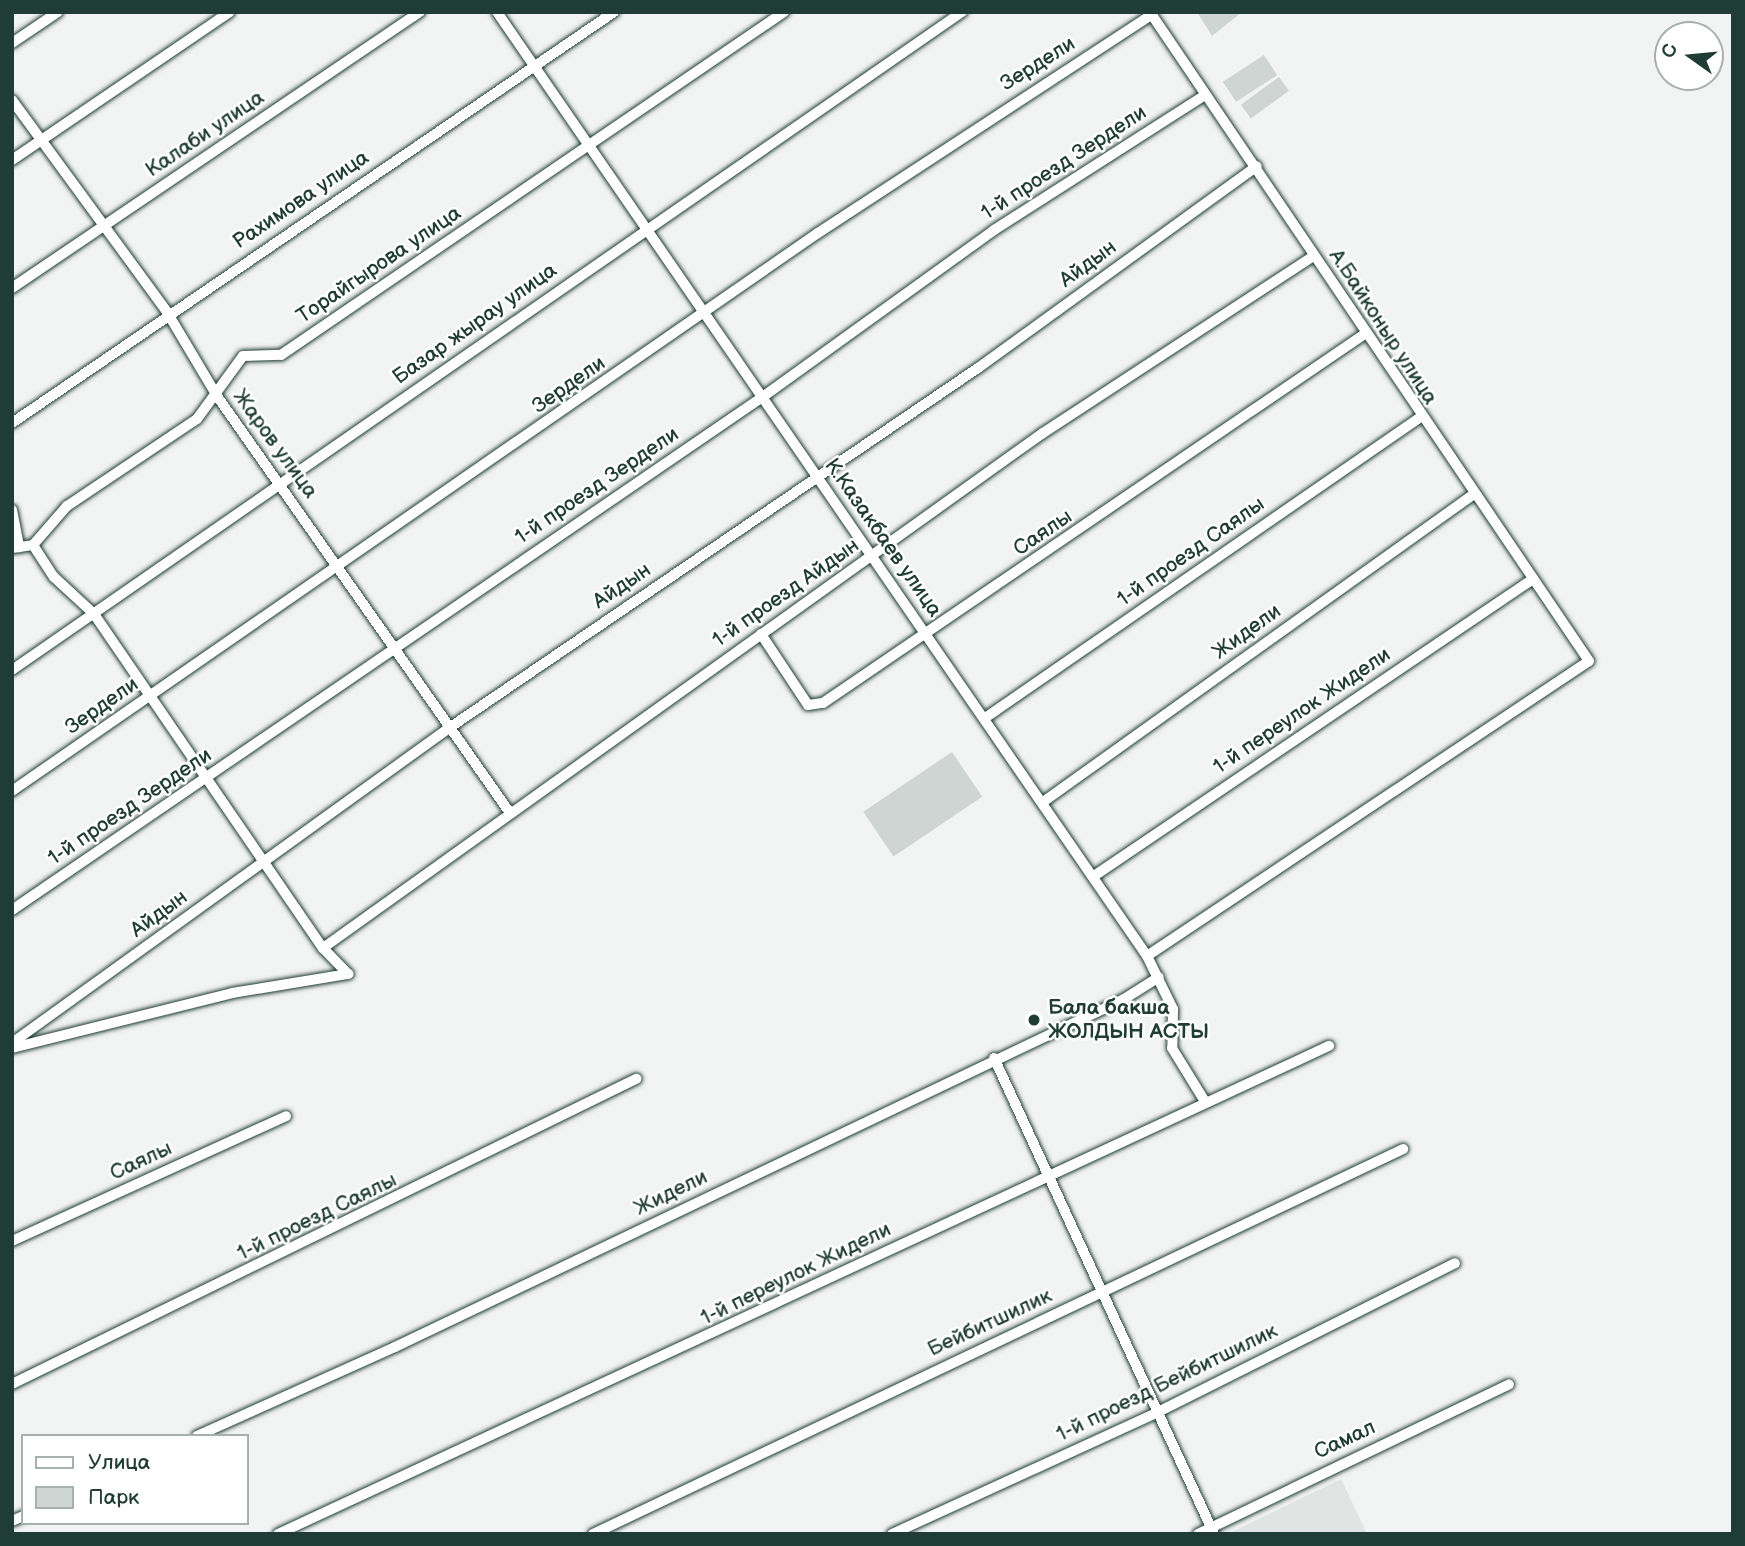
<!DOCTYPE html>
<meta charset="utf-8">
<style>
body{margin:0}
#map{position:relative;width:1745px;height:1546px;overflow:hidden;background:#f2f3f3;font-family:"Balsamiq Sans",sans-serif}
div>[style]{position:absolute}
.built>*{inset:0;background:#e0e4e3}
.green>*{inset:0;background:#ced5d3;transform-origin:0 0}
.roads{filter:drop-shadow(0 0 2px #1f3d34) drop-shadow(0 0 2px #1f3d34)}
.minor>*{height:10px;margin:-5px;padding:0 5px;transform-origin:5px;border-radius:5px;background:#fff}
.dots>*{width:19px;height:19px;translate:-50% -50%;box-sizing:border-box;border:4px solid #fff;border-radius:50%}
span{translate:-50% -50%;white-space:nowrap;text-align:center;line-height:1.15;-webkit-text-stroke:5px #fff;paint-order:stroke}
.street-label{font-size:21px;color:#1f3d34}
.poi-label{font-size:21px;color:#1f3d34;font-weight:700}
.left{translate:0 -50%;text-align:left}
.frame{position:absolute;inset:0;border:14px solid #1f3d34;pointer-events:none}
.legend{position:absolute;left:21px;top:1434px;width:228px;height:91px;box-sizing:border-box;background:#fff;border:2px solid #a5b1ae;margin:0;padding:9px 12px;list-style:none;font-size:21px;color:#1f3d34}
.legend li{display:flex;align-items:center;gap:14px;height:35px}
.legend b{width:35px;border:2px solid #a5b1ae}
.north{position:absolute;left:1654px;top:21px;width:70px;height:70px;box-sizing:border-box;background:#fff;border:2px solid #a5b1ae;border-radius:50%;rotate:285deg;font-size:19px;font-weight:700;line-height:28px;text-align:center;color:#1f3d34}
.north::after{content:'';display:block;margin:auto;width:24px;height:32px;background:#1f3d34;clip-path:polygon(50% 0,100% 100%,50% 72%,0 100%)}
</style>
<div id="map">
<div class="built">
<i style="clip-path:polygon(1341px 1479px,1367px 1534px,1228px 1534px)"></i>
</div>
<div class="green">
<i style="clip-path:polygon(1197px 12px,1242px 12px,1212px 36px)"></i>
<i style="left:1264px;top:55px;width:24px;height:49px;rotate:57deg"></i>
<i style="left:1279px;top:77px;width:17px;height:47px;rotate:54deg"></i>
<i style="left:952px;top:752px;width:54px;height:107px;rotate:56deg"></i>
</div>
<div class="roads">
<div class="minor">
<i style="left:497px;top:12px;width:1146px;rotate:55.45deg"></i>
<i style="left:1147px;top:956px;width:59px;rotate:63.9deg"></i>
<i style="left:1173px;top:1009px;width:39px;rotate:91deg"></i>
<i style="left:1172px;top:1048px;width:61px;rotate:58.4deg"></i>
<i style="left:12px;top:43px;width:55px;rotate:-34deg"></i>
<i style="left:12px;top:100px;width:263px;rotate:53.8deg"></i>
<i style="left:167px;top:312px;width:98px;rotate:59.2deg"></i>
<i style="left:217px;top:396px;width:506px;rotate:54.9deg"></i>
<i style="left:12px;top:160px;width:263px;rotate:-34.2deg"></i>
<i style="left:12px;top:288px;width:493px;rotate:-34.1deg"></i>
<i style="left:12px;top:423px;width:729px;rotate:-34.32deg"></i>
<i style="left:12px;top:510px;width:38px;rotate:79deg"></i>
<i style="left:33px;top:545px;width:38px;rotate:57deg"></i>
<i style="left:54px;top:577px;width:54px;rotate:42.8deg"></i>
<i style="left:94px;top:614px;width:405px;rotate:55.6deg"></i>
<i style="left:323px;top:948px;width:36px;rotate:46deg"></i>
<i style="left:12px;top:548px;width:21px;rotate:-8deg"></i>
<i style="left:33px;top:545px;width:52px;rotate:-48.9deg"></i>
<i style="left:67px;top:506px;width:156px;rotate:-33.8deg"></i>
<i style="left:197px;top:419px;width:78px;rotate:-53.9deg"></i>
<i style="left:243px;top:356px;width:38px;rotate:-2deg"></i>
<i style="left:281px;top:355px;width:609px;rotate:-34.29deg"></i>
<i style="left:761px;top:634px;width:85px;rotate:56.5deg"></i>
<i style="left:808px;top:705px;width:15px;rotate:-8deg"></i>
<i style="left:823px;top:703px;width:657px;rotate:-34.27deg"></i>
<i style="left:12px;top:670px;width:1156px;rotate:-34.71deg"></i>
<i style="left:985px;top:718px;width:528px;rotate:-34.65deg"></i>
<i style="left:12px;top:791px;width:980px;rotate:-34.7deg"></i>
<i style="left:818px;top:233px;width:398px;rotate:-33.2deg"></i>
<i style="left:1043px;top:802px;width:530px;rotate:-35.55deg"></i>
<i style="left:1094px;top:876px;width:530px;rotate:-34.08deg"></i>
<i style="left:12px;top:910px;width:911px;rotate:-34.35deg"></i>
<i style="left:764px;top:396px;width:284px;rotate:-35.8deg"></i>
<i style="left:994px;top:230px;width:250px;rotate:-32.6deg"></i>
<i style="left:323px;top:948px;width:885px;rotate:-35.58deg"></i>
<i style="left:1043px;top:433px;width:324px;rotate:-33.2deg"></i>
<i style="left:1147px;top:956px;width:531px;rotate:-33.72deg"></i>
<i style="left:1589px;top:661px;width:784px;rotate:-124.08deg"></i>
<i style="left:12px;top:1043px;width:539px;rotate:-35.78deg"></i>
<i style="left:449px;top:728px;width:640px;rotate:-34.24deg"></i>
<i style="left:978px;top:368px;width:344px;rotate:-35.9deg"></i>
<i style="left:12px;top:1048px;width:227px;rotate:-14deg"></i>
<i style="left:232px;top:993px;width:118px;rotate:-9.3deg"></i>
<i style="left:994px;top:1058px;width:524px;rotate:65.19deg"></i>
<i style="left:12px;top:1241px;width:301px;rotate:-24.5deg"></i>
<i style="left:12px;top:1384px;width:695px;rotate:-26.05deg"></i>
<i style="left:197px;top:1436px;width:217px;rotate:-24.2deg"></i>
<i style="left:395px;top:1347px;width:808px;rotate:-25.52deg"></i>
<i style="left:1124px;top:999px;width:41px;rotate:-32.2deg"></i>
<i style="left:12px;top:1521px;width:12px;rotate:-24deg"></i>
<i style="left:278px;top:1534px;width:1159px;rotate:-24.91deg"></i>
<i style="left:593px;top:1534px;width:897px;rotate:-25.42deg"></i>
<i style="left:892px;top:1534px;width:293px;rotate:-24.6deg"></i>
<i style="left:1158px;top:1412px;width:332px;rotate:-26.6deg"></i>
<i style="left:1198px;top:1534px;width:345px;rotate:-25.7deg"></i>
</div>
</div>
<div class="dots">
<i style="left:1034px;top:1020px;background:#1f3d34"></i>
</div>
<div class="street-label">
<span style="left:1038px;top:64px;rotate:-32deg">Зердели</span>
<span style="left:205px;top:134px;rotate:-34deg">Калаби улица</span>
<span style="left:1064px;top:163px;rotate:-33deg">1-й проезд Зердели</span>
<span style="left:301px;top:200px;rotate:-34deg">Рахимова улица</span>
<span style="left:1088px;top:264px;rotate:-36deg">Айдын</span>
<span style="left:379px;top:265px;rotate:-34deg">Торайгырова улица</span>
<span style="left:475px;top:324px;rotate:-35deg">Базар жырау улица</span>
<span style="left:1383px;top:327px;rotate:57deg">А.Байконыр улица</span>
<span style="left:569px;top:385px;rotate:-35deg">Зердели</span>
<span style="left:275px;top:444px;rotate:54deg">Жаров улица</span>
<span style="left:597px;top:486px;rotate:-34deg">1-й проезд Зердели</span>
<span style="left:1043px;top:533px;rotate:-34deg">Саялы</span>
<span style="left:883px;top:538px;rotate:55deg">К.Казакбаев улица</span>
<span style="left:1191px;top:552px;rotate:-35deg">1-й проезд Саялы</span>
<span style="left:622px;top:586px;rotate:-34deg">Айдын</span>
<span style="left:786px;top:593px;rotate:-35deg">1-й проезд Айдын</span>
<span style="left:1247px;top:632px;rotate:-36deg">Жидели</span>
<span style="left:102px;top:706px;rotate:-35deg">Зердели</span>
<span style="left:1302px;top:711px;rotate:-34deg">1-й переулок Жидели</span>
<span style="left:130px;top:807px;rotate:-34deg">1-й проезд Зердели</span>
<span style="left:159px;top:914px;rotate:-36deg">Айдын</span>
<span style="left:141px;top:1161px;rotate:-25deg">Саялы</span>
<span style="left:671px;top:1193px;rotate:-26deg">Жидели</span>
<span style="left:317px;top:1217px;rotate:-26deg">1-й проезд Саялы</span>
<span style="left:796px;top:1274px;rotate:-26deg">1-й переулок Жидели</span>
<span style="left:990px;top:1323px;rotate:-25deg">Бейбитшилик</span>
<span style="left:1167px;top:1383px;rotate:-26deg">1-й проезд Бейбитшилик</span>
<span style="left:1345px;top:1440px;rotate:-25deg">Самал</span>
</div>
<div class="poi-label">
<span class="left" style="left:1048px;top:1020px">Бала бакша<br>ЖОЛДЫН АСТЫ</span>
</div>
<div class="frame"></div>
<ul class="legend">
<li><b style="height:9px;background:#fff"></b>Улица</li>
<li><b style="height:19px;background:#ced5d3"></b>Парк</li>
</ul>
<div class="north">С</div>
</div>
